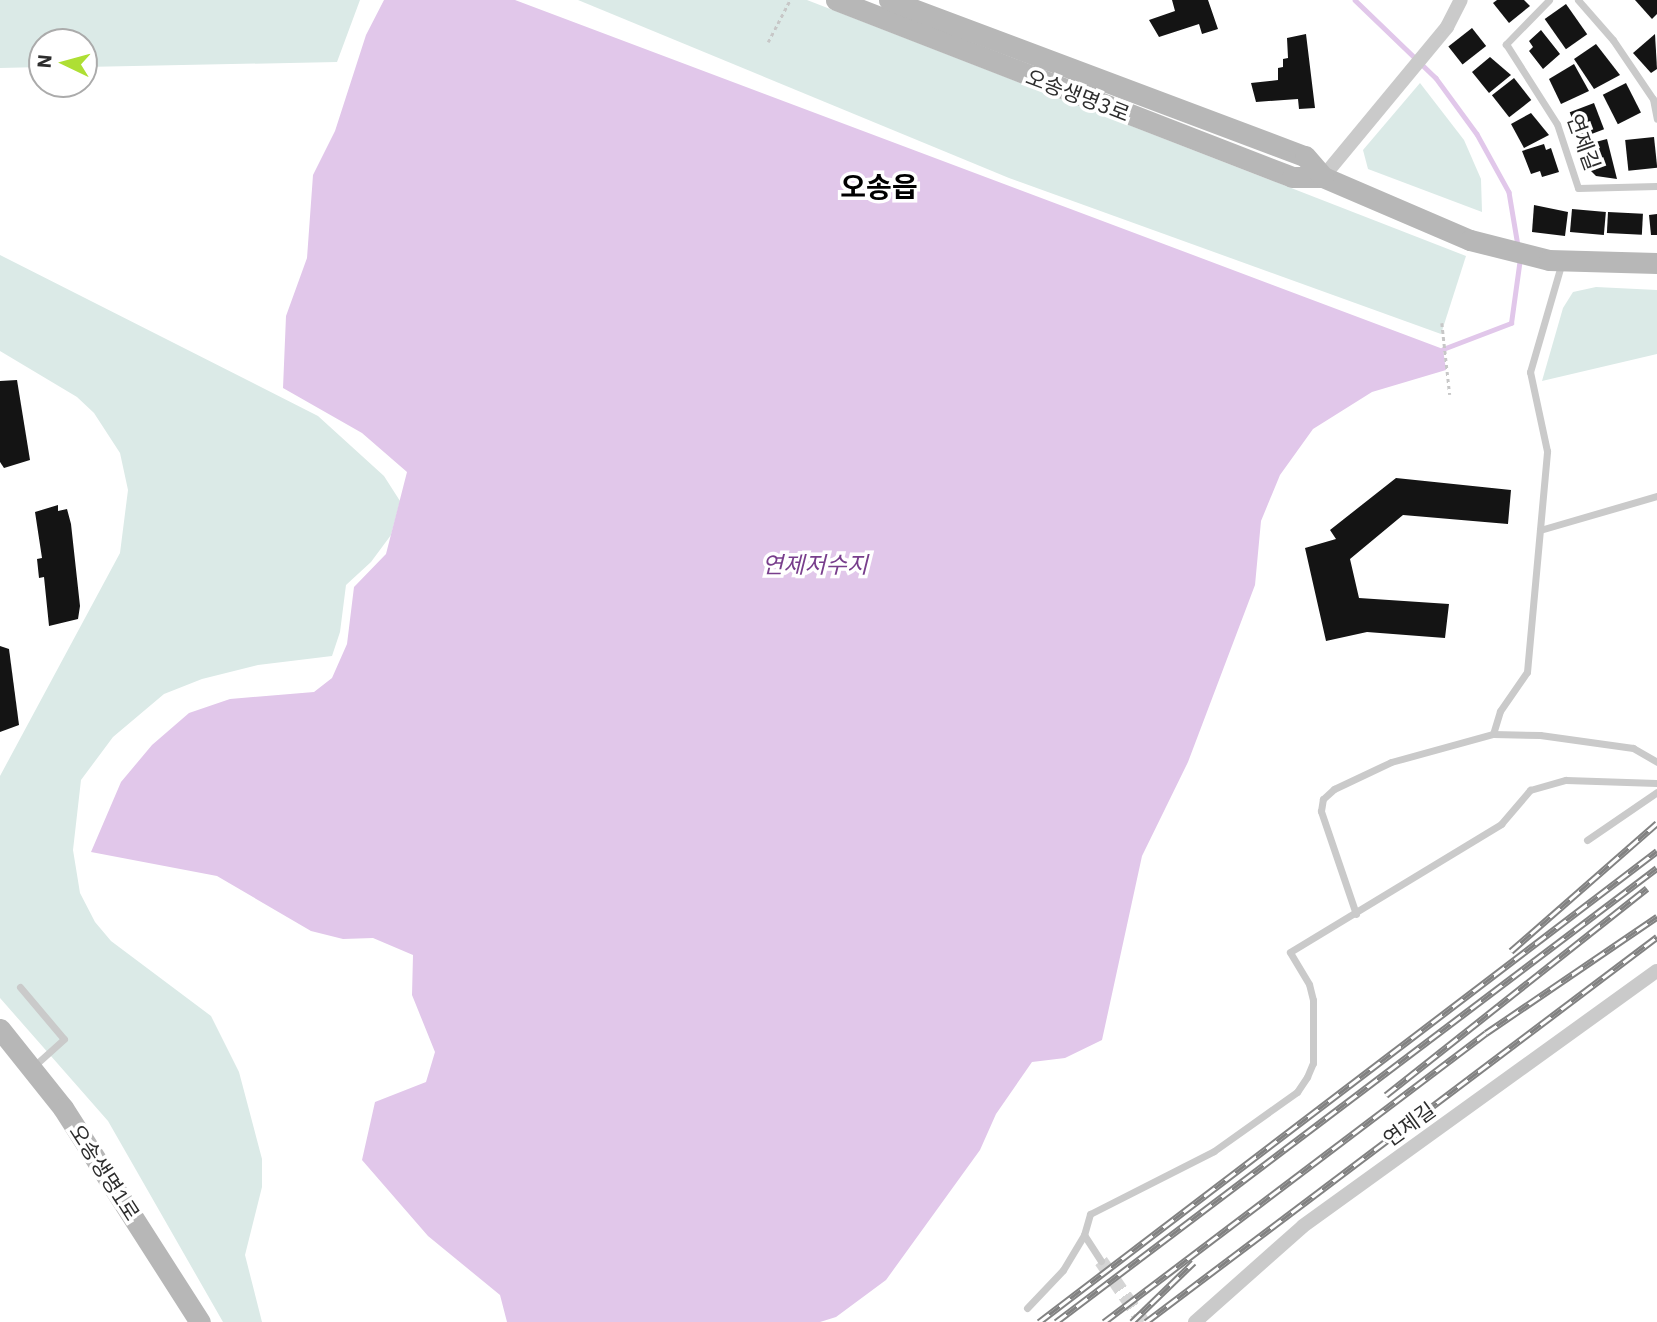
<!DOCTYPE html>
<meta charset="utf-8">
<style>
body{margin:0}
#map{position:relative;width:1657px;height:1322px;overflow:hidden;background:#fff;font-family:"IBM Plex Sans","Noto Sans KR",sans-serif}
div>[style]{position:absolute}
.green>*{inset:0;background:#dbeae7}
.water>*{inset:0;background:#e1c7ea}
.stream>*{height:4.5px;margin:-2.25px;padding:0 2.25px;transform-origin:2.25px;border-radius:2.25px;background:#e1c7ea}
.building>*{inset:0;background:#141414;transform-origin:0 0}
.street-tunnel>*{height:14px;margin-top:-7px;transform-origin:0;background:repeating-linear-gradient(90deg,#d5d5d5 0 14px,transparent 0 21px)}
.path>*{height:2.5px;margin-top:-1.25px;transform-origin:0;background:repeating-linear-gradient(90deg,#c7c7c7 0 3.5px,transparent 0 7px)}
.lane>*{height:7px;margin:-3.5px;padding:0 3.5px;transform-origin:3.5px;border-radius:3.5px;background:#cacaca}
.street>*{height:14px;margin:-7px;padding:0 7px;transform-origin:7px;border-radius:7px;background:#cacaca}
.secondary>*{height:21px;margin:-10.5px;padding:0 10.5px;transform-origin:10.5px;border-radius:10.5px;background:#b7b7b7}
.rail>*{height:7px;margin-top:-3.5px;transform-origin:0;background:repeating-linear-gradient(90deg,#fff 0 13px,#828282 0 26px);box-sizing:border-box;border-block:2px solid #828282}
span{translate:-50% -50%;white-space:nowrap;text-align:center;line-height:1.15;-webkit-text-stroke:7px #fff;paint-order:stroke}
.street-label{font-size:21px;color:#2d2d2d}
.water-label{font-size:23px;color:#783e8c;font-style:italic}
.district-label{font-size:28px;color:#000;font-weight:700}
.north{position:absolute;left:28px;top:28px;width:70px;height:70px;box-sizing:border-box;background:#fff;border:2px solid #ababab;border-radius:50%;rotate:275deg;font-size:19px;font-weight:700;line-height:28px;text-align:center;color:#2d2d2d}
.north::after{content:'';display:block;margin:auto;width:24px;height:32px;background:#aedf34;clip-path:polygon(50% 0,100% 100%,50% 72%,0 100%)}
</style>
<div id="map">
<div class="green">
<i style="clip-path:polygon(0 0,360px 0,337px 62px,84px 67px,84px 42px,42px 42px,42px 67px,0 68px)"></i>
<i style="clip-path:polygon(578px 0,807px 0,1466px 256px,1441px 334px,1009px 178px)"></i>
<i style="clip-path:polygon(1420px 83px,1464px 140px,1481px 179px,1482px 212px,1368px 169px,1363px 150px)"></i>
<i style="clip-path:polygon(0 255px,318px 416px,384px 476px,400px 501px,391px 535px,371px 562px,346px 585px,340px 632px,332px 656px,258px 665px,202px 679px,164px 694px,113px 737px,81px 780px,73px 850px,80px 893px,95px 922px,111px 941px,211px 1016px,239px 1072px,262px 1159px,262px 1187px,245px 1255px,262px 1322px,223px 1322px,108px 1121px,0 998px,0 776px,120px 553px,128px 490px,120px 453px,94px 413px,77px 397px,0 351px)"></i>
<i style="clip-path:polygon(1596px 287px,1657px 290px,1657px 354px,1542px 381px,1563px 308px,1573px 292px)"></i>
</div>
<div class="water">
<i style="clip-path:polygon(384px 0,515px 0,1443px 349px,1446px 370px,1372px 392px,1313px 429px,1280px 475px,1261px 521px,1255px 585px,1188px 762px,1142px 856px,1102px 1040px,1065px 1058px,1032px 1062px,996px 1114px,980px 1150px,886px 1280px,836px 1317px,820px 1322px,507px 1322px,500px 1295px,428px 1236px,362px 1160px,375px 1102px,426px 1082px,435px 1052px,412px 995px,413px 955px,373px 938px,343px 939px,311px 931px,217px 876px,91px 852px,121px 782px,152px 745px,189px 713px,230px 699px,314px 692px,332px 678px,347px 644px,354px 587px,386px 554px,407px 472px,362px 433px,283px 388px,286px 316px,307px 258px,313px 175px,335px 131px,366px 35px)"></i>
</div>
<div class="stream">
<i style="left:1355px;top:0;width:112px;rotate:43.9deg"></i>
<i style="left:1436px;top:78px;width:69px;rotate:53.8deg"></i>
<i style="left:1477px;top:134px;width:66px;rotate:61.1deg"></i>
<i style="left:1509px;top:192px;width:55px;rotate:80.5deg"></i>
<i style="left:1443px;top:349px;width:73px;rotate:-20.9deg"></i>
<i style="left:1511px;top:323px;width:66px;rotate:-82.1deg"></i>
</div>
<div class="building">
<i style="clip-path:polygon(1172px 0,1208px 0,1218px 29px,1202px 34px,1199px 24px,1159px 37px,1149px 20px,1175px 11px)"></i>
<i style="clip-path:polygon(1497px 0,1524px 0,1530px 6px,1509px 23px,1493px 3px)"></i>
<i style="clip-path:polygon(1635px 0,1657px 0,1657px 14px,1652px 19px)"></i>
<i style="left:1566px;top:4px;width:37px;height:26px;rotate:55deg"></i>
<i style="left:1472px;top:28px;width:23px;height:30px;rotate:52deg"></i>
<i style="clip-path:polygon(1541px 30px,1560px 54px,1543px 69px,1529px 51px,1533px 47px,1529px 41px)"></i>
<i style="clip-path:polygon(1306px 34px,1315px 108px,1299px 109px,1298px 99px,1256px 102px,1251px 83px,1278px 80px,1278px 68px,1283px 67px,1283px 59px,1288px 58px,1287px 38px)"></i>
<i style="clip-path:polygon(1655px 34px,1657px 69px,1651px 73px,1633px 53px)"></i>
<i style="clip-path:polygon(1596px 44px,1620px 75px,1594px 89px,1574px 59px)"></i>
<i style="clip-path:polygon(1490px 57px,1511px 75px,1489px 93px,1472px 72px)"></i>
<i style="clip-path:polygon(1574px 64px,1589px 91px,1561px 104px,1549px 79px)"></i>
<i style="left:1514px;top:78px;width:28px;height:28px;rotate:52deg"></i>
<i style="left:1626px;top:83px;width:33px;height:26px;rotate:63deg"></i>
<i style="left:1594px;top:103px;width:28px;height:26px;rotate:69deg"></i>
<i style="clip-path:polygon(1531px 113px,1549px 135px,1524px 148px,1511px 124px)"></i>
<i style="left:1654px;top:137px;width:31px;height:29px;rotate:84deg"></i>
<i style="clip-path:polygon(1607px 139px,1617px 179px,1596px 176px,1587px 167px,1584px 145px)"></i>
<i style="clip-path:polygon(1544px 144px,1546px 150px,1551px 148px,1559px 172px,1542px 177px,1540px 171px,1531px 174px,1522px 151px)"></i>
<i style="clip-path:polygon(1534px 205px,1568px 212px,1565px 236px,1532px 232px)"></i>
<i style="left:1572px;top:209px;width:34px;height:23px;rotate:5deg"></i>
<i style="left:1608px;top:212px;width:35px;height:21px;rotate:3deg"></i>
<i style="clip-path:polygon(1657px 214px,1657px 235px,1651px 235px,1649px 215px)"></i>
<i style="clip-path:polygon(17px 380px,30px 460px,4px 468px,0 462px,0 381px)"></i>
<i style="clip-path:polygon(1396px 478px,1511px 490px,1508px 524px,1403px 515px,1350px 559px,1359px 598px,1449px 604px,1445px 638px,1367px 632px,1326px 641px,1305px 548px,1336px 539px,1330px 530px)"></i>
<i style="clip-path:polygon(58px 505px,58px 511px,67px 509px,71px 524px,80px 606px,78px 619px,49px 626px,44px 577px,39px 578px,37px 559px,42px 558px,35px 512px)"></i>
<i style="clip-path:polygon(0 646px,9px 649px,19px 725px,0 732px)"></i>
</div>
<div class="street-tunnel">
<i style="left:1101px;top:1261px;width:74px;rotate:55.5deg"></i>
</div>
<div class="path">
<i style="left:768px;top:42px;width:47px;rotate:-62.4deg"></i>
<i style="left:1442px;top:323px;width:72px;rotate:83.7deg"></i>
</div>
<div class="lane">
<i style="left:1549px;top:0;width:62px;rotate:134.3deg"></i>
<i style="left:1506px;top:44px;width:95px;rotate:57.5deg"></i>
<i style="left:1557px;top:124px;width:67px;rotate:71.8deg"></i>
<i style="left:1578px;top:188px;width:79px;rotate:-1.5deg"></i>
<i style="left:1578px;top:0;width:53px;rotate:48.8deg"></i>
<i style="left:1613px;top:40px;width:71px;rotate:55.9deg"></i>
<i style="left:1653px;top:99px;width:20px;rotate:79deg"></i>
<i style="left:1540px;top:530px;width:122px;rotate:-16.2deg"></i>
<i style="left:1493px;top:734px;width:24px;rotate:-73deg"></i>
<i style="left:1500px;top:711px;width:47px;rotate:-55.3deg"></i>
<i style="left:1527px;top:672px;width:222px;rotate:-84.8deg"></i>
<i style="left:1547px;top:451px;width:81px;rotate:-102.1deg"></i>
<i style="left:1530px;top:372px;width:115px;rotate:-73.8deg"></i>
<i style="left:1587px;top:840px;width:85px;rotate:-34.4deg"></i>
<i style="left:1356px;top:914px;width:109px;rotate:-108.8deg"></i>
<i style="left:1321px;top:811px;width:12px;rotate:-81deg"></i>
<i style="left:1323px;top:799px;width:15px;rotate:-42deg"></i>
<i style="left:1334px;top:789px;width:63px;rotate:-25.3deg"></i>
<i style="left:1391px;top:762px;width:106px;rotate:-15.4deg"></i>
<i style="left:1493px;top:734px;width:47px;rotate:1.2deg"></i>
<i style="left:1540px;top:735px;width:94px;rotate:8deg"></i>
<i style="left:1633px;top:748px;width:28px;rotate:30deg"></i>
<i style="left:20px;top:987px;width:68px;rotate:49.8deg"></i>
<i style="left:64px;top:1039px;width:40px;rotate:138deg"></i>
<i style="left:1101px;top:1261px;width:31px;rotate:-123deg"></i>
<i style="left:1084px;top:1235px;width:22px;rotate:-74deg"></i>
<i style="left:1090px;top:1214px;width:139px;rotate:-26.9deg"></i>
<i style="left:1214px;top:1151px;width:102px;rotate:-35.4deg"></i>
<i style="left:1297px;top:1092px;width:18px;rotate:-56deg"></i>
<i style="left:1307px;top:1077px;width:15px;rotate:-67deg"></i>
<i style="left:1313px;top:1063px;width:63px;rotate:-90deg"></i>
<i style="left:1313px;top:1000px;width:16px;rotate:-104deg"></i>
<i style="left:1309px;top:984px;width:37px;rotate:-121deg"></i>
<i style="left:1290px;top:952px;width:247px;rotate:-31.2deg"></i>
<i style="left:1501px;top:824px;width:45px;rotate:-49.5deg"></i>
<i style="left:1530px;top:790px;width:37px;rotate:-16deg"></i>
<i style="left:1566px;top:780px;width:91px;rotate:1.9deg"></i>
<i style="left:1027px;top:1308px;width:52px;rotate:-46.5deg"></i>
<i style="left:1063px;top:1270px;width:41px;rotate:-59deg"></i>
</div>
<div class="street">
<i style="left:1323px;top:177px;width:195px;rotate:-50.4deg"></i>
<i style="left:1447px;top:27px;width:30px;rotate:-63deg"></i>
<i style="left:1195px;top:1322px;width:144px;rotate:-41.6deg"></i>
<i style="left:1303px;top:1226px;width:436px;rotate:-35.8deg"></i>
</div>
<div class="secondary">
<i style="left:836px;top:0;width:489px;rotate:21.2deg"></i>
<i style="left:1292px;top:177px;width:31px"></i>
<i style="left:1323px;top:177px;width:160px;rotate:23.2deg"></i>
<i style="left:1470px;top:240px;width:81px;rotate:14.2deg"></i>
<i style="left:1549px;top:260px;width:108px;rotate:1.6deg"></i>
<i style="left:889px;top:0;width:444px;rotate:20.6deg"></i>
<i style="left:1305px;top:156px;width:28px;rotate:49deg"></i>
<i style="left:0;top:1029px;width:101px;rotate:51.4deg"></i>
<i style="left:63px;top:1108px;width:254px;rotate:57.4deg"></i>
</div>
<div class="rail">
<i style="left:1511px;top:951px;width:194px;rotate:-41.2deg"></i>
<i style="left:1386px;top:1095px;width:333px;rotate:-38.4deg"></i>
<i style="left:1039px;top:1322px;width:777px;rotate:-37.31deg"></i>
<i style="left:1056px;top:1322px;width:753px;rotate:-37.07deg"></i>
<i style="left:1104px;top:1322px;width:479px;rotate:-37.1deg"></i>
<i style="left:1486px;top:1033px;width:207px;rotate:-34.2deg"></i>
<i style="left:1132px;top:1322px;width:86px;rotate:-44.1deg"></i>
<i style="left:1146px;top:1322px;width:640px;rotate:-37deg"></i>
</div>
<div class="street-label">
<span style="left:1078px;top:95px;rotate:21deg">오송생명3로</span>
<span style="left:1584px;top:142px;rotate:70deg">연제길</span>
<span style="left:1409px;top:1124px;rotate:-36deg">연제길</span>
<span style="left:105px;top:1172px;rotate:57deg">오송생명1로</span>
</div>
<div class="water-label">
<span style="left:815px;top:564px">연제저수지</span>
</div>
<div class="district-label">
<span style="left:879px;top:187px">오송읍</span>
</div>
<div class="north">N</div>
</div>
